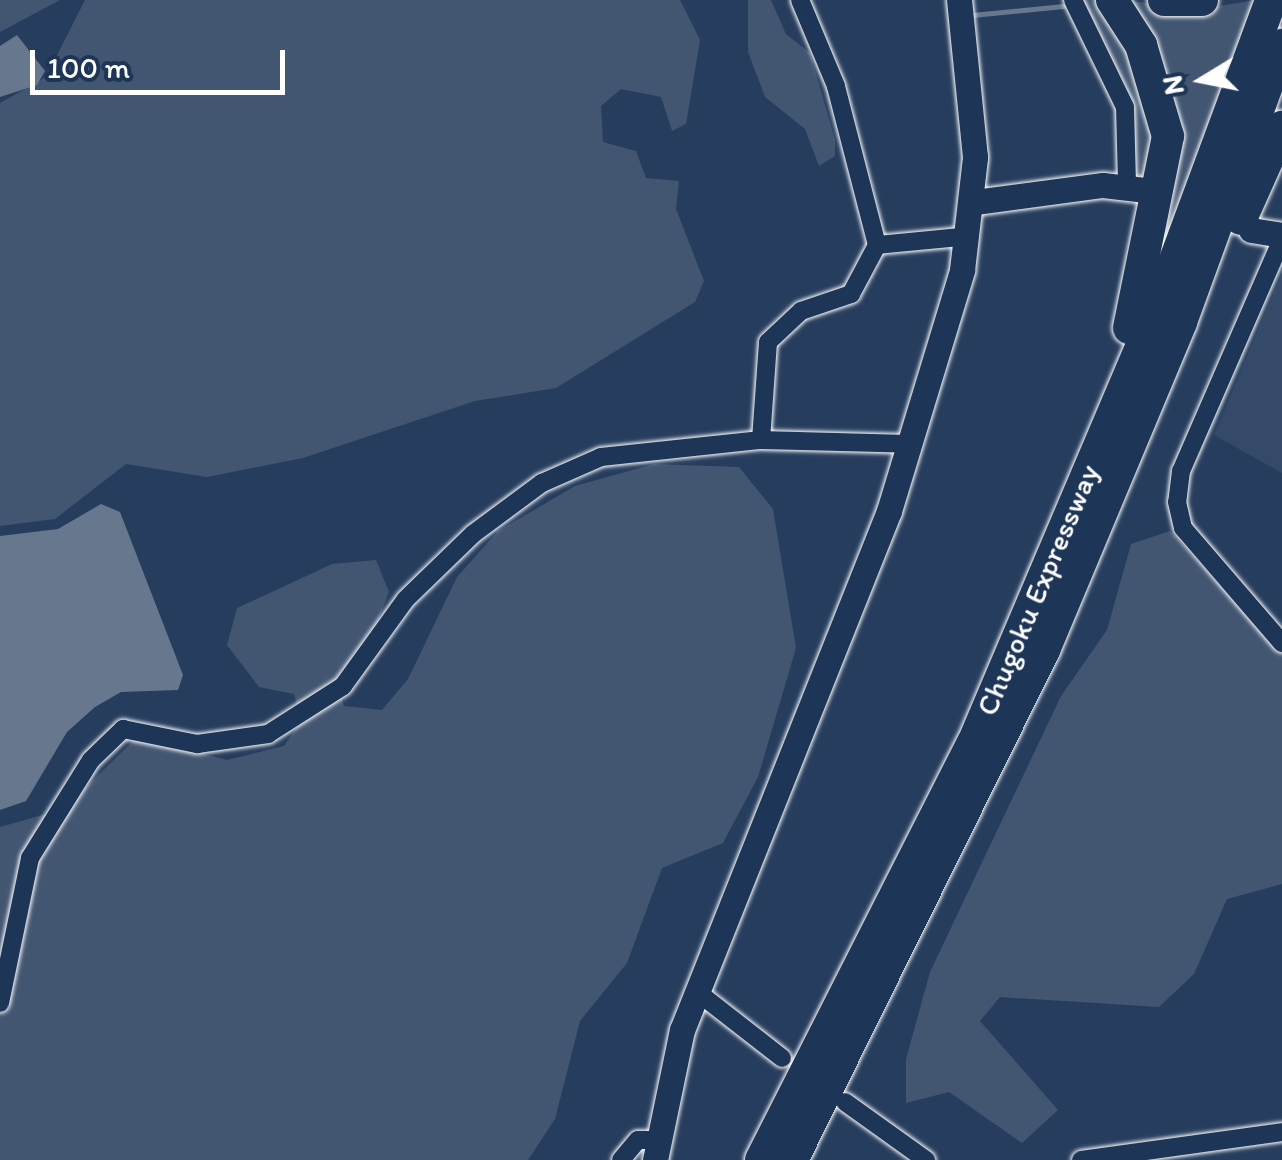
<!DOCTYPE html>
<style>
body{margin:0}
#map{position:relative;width:1282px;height:1160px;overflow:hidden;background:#263d5e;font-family:Itim,sans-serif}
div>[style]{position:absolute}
.built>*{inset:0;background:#344a68}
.green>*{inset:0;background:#425672}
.water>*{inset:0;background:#67788e}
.stream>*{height:5px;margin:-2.5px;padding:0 2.5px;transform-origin:2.5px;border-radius:2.5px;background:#67788e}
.roads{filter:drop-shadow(0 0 2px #fff) drop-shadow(0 0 2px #fff)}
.street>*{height:18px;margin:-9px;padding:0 9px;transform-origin:9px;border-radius:9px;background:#1d3557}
.secondary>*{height:25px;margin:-12.5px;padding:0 12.5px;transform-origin:12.5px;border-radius:12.5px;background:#1d3557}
.highway>*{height:32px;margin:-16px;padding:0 16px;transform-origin:16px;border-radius:16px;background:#1d3557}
span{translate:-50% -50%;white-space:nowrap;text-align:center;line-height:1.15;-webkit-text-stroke:9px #1d3557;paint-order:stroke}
.street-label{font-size:30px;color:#fff}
.north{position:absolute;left:1152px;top:30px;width:100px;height:100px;-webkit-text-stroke:8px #1d3557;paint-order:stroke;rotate:260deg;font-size:28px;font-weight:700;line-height:40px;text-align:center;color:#fff}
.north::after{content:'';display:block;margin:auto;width:35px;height:45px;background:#fff;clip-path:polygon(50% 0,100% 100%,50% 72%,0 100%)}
.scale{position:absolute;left:30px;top:50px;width:255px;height:45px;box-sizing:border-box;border:5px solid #fff;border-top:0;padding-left:12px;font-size:30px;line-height:35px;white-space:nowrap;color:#fff;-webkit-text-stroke:8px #1d3557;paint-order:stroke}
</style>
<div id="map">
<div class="built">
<i style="clip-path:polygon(1282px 274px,1282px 473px,1214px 435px)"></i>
</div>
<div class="green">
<i style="clip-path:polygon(0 0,60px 0,0 32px)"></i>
<i style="clip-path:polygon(85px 0,680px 0,700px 40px,686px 124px,672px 131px,661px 97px,621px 89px,601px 106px,603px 142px,636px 151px,646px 178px,679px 181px,676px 209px,704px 281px,695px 302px,556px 388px,475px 401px,303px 458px,207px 477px,126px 464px,55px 519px,0 526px,0 103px,46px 77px)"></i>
<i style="clip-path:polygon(748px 0,771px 0,786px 34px,810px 53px,835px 140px,835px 156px,819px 166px,805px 129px,765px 97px,748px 52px)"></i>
<i style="clip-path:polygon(1078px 0,1104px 0,1144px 73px,1157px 179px,1134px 175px,1126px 91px)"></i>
<i style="clip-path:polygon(1121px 0,1201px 9px,1256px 0,1166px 242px,1168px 211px)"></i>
<i style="clip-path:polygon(654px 464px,739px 467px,773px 509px,796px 648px,758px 777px,723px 843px,662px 868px,627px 963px,580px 1021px,555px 1119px,528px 1160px,0 1160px,0 827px,64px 809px,137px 737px,227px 760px,284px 746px,301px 721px,294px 694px,259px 687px,227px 645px,237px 608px,332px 564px,376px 560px,389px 592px,375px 628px,335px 680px,344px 706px,382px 710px,408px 679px,457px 577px,498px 531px,575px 486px)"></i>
<i style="clip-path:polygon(1170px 531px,1282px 654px,1282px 884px,1227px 899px,1194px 974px,1159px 1007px,1000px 997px,980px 1021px,1058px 1110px,1022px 1143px,949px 1092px,906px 1103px,906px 1059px,930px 972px,1061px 696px,1107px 630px,1131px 544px)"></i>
</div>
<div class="water">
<i style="clip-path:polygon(17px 35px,45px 71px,37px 85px,0 97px,0 46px)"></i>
<i style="clip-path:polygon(101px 504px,120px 512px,183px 675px,178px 690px,121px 692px,95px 707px,67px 732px,26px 801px,0 810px,0 536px,58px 529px)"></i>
</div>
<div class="stream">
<i style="left:972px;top:15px;width:92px;rotate:-5.6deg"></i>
</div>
<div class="roads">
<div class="street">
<i style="left:1073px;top:0;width:119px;rotate:64.1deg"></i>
<i style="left:1125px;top:107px;width:79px;rotate:88.5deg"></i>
<i style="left:1282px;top:239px;width:253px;rotate:113.5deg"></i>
<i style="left:1181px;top:471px;width:31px;rotate:97deg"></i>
<i style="left:1177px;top:502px;width:27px;rotate:77deg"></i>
<i style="left:1183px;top:528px;width:152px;rotate:49.3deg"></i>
<i style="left:877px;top:245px;width:93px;rotate:-5.5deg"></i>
<i style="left:761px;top:440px;width:98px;rotate:-85.9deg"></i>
<i style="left:768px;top:342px;width:45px;rotate:-43.2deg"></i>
<i style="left:801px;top:311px;width:53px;rotate:-18.8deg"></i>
<i style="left:851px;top:294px;width:55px;rotate:-62deg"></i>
<i style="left:877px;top:245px;width:164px;rotate:-104.5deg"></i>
<i style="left:836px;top:86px;width:93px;rotate:-112.7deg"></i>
<i style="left:696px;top:991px;width:109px;rotate:37.9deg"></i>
<i style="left:0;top:1003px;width:148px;rotate:-78.3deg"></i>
<i style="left:30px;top:858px;width:115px;rotate:-58.1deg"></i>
<i style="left:91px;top:760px;width:45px;rotate:-44.1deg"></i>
<i style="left:123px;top:729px;width:76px;rotate:11.5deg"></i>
<i style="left:197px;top:744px;width:72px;rotate:-8deg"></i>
<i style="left:268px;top:734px;width:89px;rotate:-32.6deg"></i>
<i style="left:343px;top:686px;width:107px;rotate:-54.1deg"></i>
<i style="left:406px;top:599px;width:93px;rotate:-44.1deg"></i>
<i style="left:473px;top:534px;width:86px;rotate:-36.5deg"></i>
<i style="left:542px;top:483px;width:64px;rotate:-23.8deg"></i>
<i style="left:601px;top:457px;width:161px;rotate:-6.1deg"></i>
<i style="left:761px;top:440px;width:148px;rotate:1.5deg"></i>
<i style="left:845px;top:1102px;width:100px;rotate:35.6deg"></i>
<i style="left:621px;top:1160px;width:26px;rotate:-50deg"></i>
<i style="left:638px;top:1140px;width:20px"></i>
<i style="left:1081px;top:1160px;width:203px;rotate:-7.9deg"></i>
</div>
<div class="secondary">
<i style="left:975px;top:202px;width:129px;rotate:-7.6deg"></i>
<i style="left:1103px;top:185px;width:50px;rotate:6.8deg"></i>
<i style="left:1251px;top:230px;width:31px;rotate:9deg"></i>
<i style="left:655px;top:1160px;width:133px;rotate:-78.3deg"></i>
<i style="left:682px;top:1030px;width:559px;rotate:-68.26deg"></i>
<i style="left:889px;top:511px;width:252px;rotate:-73.1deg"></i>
<i style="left:962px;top:270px;width:114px;rotate:-83.4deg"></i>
<i style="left:975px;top:157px;width:158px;rotate:-95.8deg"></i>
</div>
<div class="highway">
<i style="left:1112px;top:0;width:54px;rotate:57.2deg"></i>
<i style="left:1141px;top:45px;width:95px;rotate:73.5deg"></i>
<i style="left:1168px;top:136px;width:196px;rotate:101.5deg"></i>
<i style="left:1164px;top:0;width:38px"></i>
<i style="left:1241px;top:219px;width:101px;rotate:-66deg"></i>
<i style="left:761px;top:1160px;width:468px;rotate:-63.1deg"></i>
<i style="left:973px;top:743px;width:466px;rotate:-67deg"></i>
<i style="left:1155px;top:314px;width:335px;rotate:-69.7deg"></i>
<i style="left:792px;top:1160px;width:569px;rotate:-63.71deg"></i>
<i style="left:1044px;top:650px;width:355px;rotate:-67.3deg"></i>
<i style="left:1181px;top:322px;width:295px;rotate:-70deg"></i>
</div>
</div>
<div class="street-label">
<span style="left:1038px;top:590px;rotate:-67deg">Chugoku Expressway</span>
</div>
<div class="north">N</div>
<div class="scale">100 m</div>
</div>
